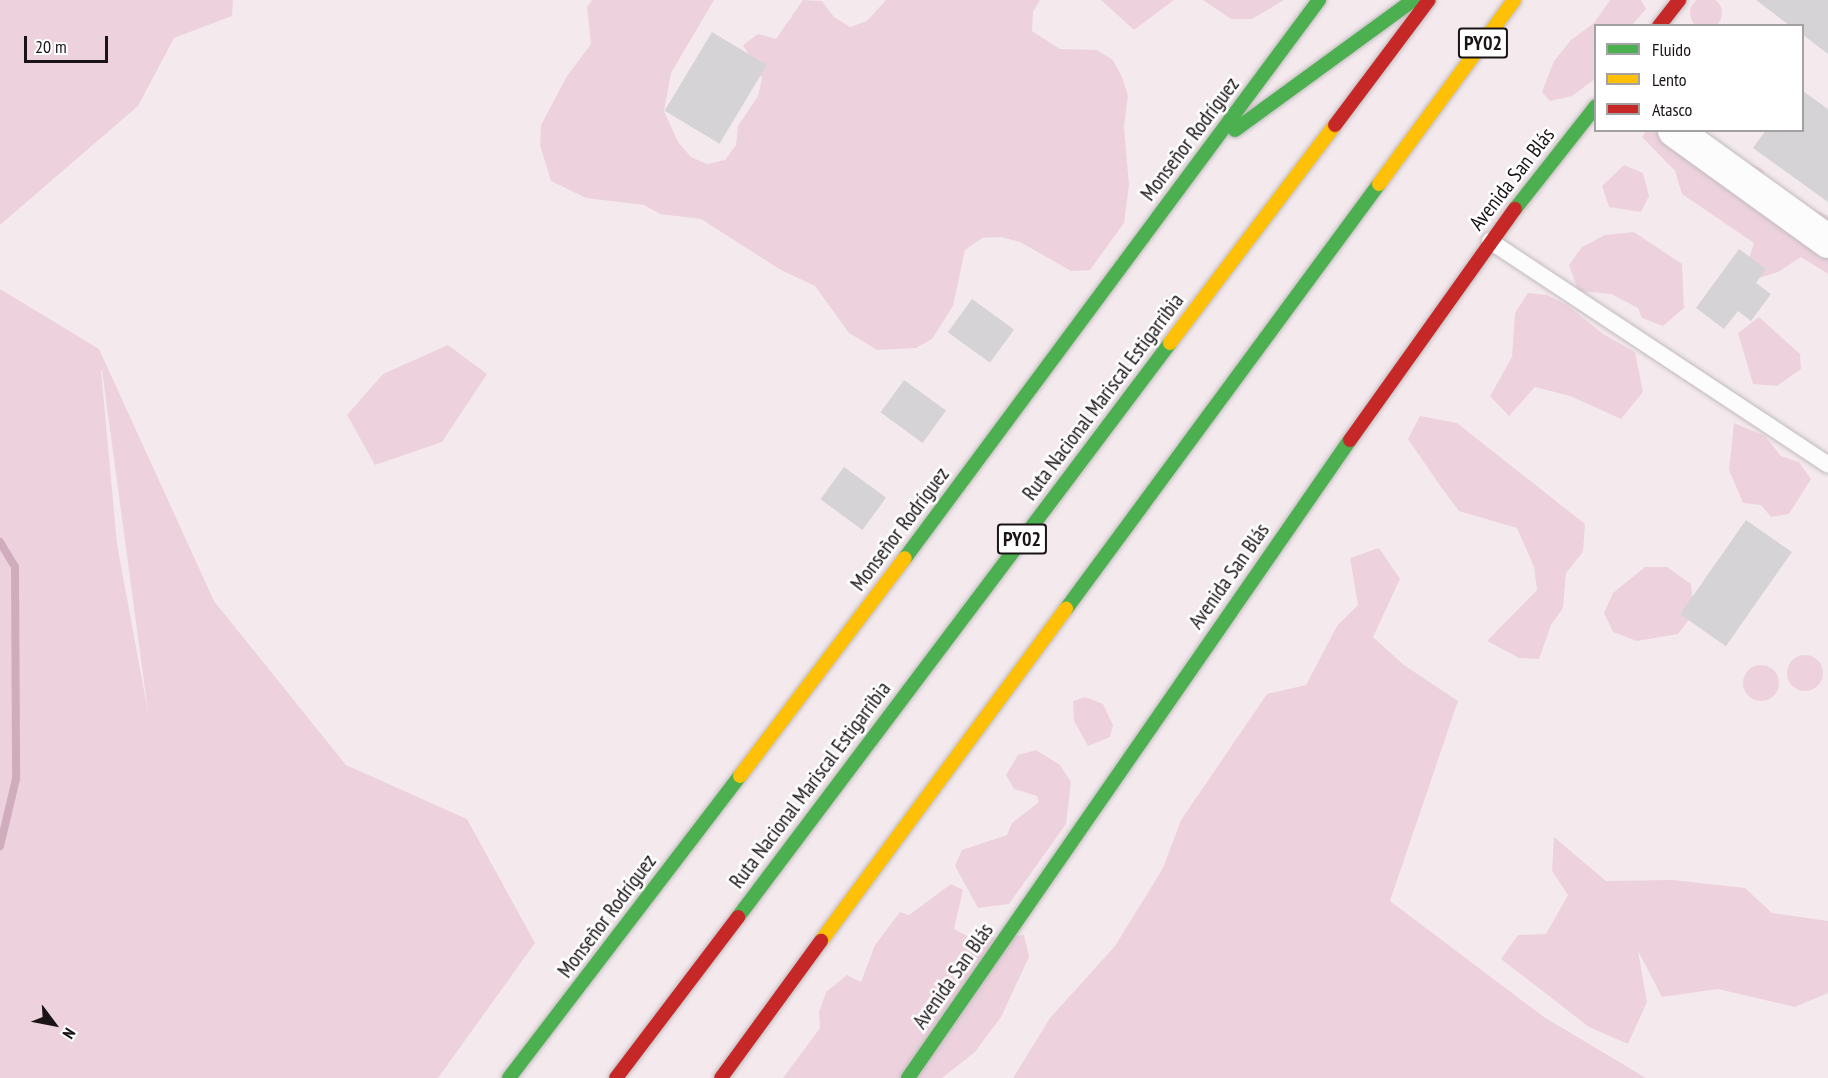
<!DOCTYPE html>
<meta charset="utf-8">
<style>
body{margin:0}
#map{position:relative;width:1828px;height:1078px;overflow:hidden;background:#f4eaee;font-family:"PT Sans Narrow",sans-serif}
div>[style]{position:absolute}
.green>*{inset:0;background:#edd2de}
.round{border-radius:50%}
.stream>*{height:8px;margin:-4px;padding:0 4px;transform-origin:4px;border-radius:4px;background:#cfadbc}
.building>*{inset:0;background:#d5d3d6;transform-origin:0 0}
.roads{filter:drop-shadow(0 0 2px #c1babd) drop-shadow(0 0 2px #c1babd)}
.lane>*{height:16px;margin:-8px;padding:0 8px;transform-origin:8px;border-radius:8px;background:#fdfcfc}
.street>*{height:33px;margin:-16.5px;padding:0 16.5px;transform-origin:16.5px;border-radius:16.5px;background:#fdfcfc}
.fast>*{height:14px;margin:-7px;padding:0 7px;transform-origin:7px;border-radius:7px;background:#4caf50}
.slow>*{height:14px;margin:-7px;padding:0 7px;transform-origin:7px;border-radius:7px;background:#ffc107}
.jam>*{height:14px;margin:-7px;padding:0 7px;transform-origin:7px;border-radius:7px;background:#c62828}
span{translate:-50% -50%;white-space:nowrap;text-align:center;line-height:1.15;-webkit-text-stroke:5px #fff;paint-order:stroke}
.shield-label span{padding:2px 4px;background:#fff;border:2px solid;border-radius:4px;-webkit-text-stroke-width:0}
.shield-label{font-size:20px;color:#1a1416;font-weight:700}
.street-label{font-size:21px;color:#1a1416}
.legend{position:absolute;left:1594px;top:24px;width:210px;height:108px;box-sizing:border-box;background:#fff;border:2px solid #a3a1a2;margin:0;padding:8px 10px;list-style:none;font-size:18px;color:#1a1416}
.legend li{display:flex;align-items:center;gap:12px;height:30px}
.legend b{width:30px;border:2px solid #a3a1a2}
.north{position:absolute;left:24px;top:994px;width:60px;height:60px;-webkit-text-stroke:4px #fff;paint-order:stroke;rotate:122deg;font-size:16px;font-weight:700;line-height:24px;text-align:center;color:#1a1416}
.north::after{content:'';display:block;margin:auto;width:21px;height:27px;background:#1a1416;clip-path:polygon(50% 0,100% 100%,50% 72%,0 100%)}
.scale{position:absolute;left:24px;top:36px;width:84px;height:27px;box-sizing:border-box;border:3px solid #1a1416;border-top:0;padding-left:8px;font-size:18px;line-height:21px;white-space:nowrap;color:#1a1416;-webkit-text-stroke:4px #fff;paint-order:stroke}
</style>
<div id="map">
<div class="green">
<i class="round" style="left:1690px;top:-3px;width:32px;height:32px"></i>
<i style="clip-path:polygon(0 0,233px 0,232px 16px,174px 38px,138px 106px,0 225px)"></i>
<i style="clip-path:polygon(592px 0,714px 0,671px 73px,664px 111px,678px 142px,691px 157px,707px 164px,725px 160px,736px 145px,738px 126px,758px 96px,762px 78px,743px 45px,758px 34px,776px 39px,803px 0,822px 1px,834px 17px,850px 27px,867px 21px,886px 0,1040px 0,1033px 12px,1032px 31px,1060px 49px,1097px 50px,1113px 60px,1122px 77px,1128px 96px,1124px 126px,1129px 185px,1124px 223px,1090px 270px,1071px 271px,1020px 242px,1001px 237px,982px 238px,965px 250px,953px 306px,932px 339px,916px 348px,877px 350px,849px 333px,815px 286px,781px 270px,701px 219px,660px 214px,644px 205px,586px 198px,551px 181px,540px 145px,541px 125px,567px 76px,591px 44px,587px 7px)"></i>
<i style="clip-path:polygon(1101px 0,1174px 0,1134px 30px)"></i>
<i style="clip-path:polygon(1203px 0,1284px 0,1252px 19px,1231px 19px)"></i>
<i style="clip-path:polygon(1610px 0,1641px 0,1646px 9px,1632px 25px,1596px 26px,1595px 79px,1572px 96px,1550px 101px,1542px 92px,1554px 61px,1571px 40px,1594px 23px)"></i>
<i style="clip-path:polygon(1646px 131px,1696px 131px,1715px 149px,1762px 169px,1773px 191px,1828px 216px,1828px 274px,1801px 257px,1778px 272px,1759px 278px,1744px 274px,1754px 243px,1682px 194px,1675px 171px,1642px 137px)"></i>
<i style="clip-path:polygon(1624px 165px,1643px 173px,1649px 196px,1641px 212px,1609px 207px,1602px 186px)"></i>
<i style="clip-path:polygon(1634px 232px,1682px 264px,1684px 308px,1663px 326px,1642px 318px,1638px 308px,1611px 294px,1578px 291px,1569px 265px,1582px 247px,1605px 235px)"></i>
<i style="clip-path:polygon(evenodd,0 289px,99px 349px,214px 601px,346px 765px,467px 819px,535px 943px,438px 1078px,0 1078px,0 289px,101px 370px,102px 370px,148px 712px,117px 544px,101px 370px)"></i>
<i style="clip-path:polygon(1528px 293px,1547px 295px,1567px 305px,1603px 334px,1635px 352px,1643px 392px,1621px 419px,1570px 396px,1535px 387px,1509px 416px,1490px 396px,1512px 357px,1515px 313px)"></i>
<i style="clip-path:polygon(1759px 317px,1800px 354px,1801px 369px,1777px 386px,1753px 384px,1738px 333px)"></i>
<i style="clip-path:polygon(448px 345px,487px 374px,442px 442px,375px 465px,347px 415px,383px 374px)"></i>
<i style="clip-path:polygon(1420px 416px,1457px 423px,1585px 524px,1583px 552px,1566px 573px,1563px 608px,1551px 625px,1539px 659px,1519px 658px,1487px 641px,1537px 590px,1534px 567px,1517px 528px,1459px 511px,1441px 487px,1408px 439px)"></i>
<i style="clip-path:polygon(1734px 423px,1765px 436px,1781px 456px,1799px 462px,1811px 479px,1789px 514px,1771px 517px,1761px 505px,1743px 503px,1729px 470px)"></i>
<i style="clip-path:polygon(1379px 548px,1400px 579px,1373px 637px,1404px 665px,1458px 701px,1390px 901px,1544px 1017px,1646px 1078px,1013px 1078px,1050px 1018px,1115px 946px,1163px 868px,1181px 820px,1267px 694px,1306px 685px,1337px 626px,1358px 605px,1350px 558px)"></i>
<i style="clip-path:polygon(1645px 567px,1667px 567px,1691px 584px,1694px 613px,1678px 634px,1637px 641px,1613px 632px,1604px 613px,1613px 593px)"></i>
<i class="round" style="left:1787px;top:655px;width:36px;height:36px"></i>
<i class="round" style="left:1743px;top:665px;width:36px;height:36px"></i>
<i style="clip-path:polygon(1085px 697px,1103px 704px,1113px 725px,1110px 737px,1088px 746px,1074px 721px,1073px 701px)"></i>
<i style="clip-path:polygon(1036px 750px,1060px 765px,1071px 782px,1066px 824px,1009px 904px,978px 908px,955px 866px,962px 850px,1007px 835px,1012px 823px,1039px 802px,1037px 796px,1014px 789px,1006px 775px,1018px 755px)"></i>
<i style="clip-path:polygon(1554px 837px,1606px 881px,1673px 880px,1745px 888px,1772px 913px,1828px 921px,1828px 993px,1795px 1007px,1718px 989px,1662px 997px,1638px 951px,1647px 1002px,1628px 1044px,1589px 1027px,1501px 959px,1518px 935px,1546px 934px,1568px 895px,1552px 871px)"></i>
<i style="clip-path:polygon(951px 884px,963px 890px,954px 929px,973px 939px,1024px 935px,1029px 957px,1001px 1017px,975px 1052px,942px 1078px,783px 1078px,820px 1028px,819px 1012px,826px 992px,847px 975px,861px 982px,875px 945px,900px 912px,909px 915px)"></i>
</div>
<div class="stream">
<i style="left:0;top:542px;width:29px;rotate:59deg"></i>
<i style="left:15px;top:567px;width:212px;rotate:89.7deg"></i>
<i style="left:16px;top:779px;width:69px;rotate:103.4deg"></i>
</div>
<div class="building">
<i style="clip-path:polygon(1756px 0,1828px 0,1828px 54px,1803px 35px,1803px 26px,1790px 26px)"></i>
<i style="left:712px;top:32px;width:64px;height:92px;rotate:31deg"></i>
<i style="clip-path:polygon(1803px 91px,1828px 109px,1828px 202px,1753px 148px,1766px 130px,1803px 130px)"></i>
<i style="clip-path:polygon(1739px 249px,1766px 269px,1756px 283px,1771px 294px,1751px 321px,1738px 311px,1724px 329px,1696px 308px)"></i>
<i style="left:972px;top:299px;width:52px;height:41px;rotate:36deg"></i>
<i style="left:904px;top:380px;width:52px;height:40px;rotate:36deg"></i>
<i style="left:844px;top:467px;width:52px;height:40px;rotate:36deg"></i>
<i style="left:1746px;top:520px;width:56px;height:115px;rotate:35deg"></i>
</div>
<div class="roads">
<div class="lane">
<i style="left:1490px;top:241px;width:405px;rotate:33.5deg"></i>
</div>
<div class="street">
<i style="left:1674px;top:130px;width:190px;rotate:35.8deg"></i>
</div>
<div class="fast">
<i style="left:1235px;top:130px;width:220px;rotate:-36.1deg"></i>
<i style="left:1515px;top:209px;width:131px;rotate:-51.8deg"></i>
<i style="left:905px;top:558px;width:695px;rotate:-53.43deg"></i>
<i style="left:1066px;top:609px;width:528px;rotate:-53.63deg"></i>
<i style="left:738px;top:917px;width:718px;rotate:-53.03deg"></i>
<i style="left:509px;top:1078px;width:380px;rotate:-52.6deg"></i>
<i style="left:908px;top:1078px;width:776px;rotate:-55.29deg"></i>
</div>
<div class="slow">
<i style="left:1379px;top:184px;width:228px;rotate:-53.7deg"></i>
<i style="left:1170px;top:343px;width:273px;rotate:-52.9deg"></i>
<i style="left:740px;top:776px;width:273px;rotate:-52.9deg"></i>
<i style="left:821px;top:941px;width:413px;rotate:-53.6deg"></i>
</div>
<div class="jam">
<i style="left:1659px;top:26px;width:33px;rotate:-52deg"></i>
<i style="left:1335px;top:125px;width:156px;rotate:-53.1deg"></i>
<i style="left:1350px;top:440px;width:284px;rotate:-54.5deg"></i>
<i style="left:616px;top:1078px;width:202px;rotate:-52.8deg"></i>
<i style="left:721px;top:1078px;width:170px;rotate:-53.9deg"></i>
</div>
</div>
<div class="shield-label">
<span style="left:1483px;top:43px">PY02</span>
<span style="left:1022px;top:539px">PY02</span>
</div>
<div class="street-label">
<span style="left:1190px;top:139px;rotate:-53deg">Monseñor Rodríguez</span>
<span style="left:1512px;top:179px;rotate:-52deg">Avenida San Blás</span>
<span style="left:1103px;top:397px;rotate:-53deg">Ruta Nacional Mariscal Estigarribia</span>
<span style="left:900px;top:529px;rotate:-53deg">Monseñor Rodríguez</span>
<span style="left:1229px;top:576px;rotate:-55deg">Avenida San Blás</span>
<span style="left:810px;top:785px;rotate:-53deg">Ruta Nacional Mariscal Estigarribia</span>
<span style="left:607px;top:916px;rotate:-53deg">Monseñor Rodríguez</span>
<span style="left:953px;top:976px;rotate:-55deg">Avenida San Blás</span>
</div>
<ul class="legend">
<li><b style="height:8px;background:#4caf50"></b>Fluido</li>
<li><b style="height:8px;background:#ffc107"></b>Lento</li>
<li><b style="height:8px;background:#c62828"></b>Atasco</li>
</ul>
<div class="north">N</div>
<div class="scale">20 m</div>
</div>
